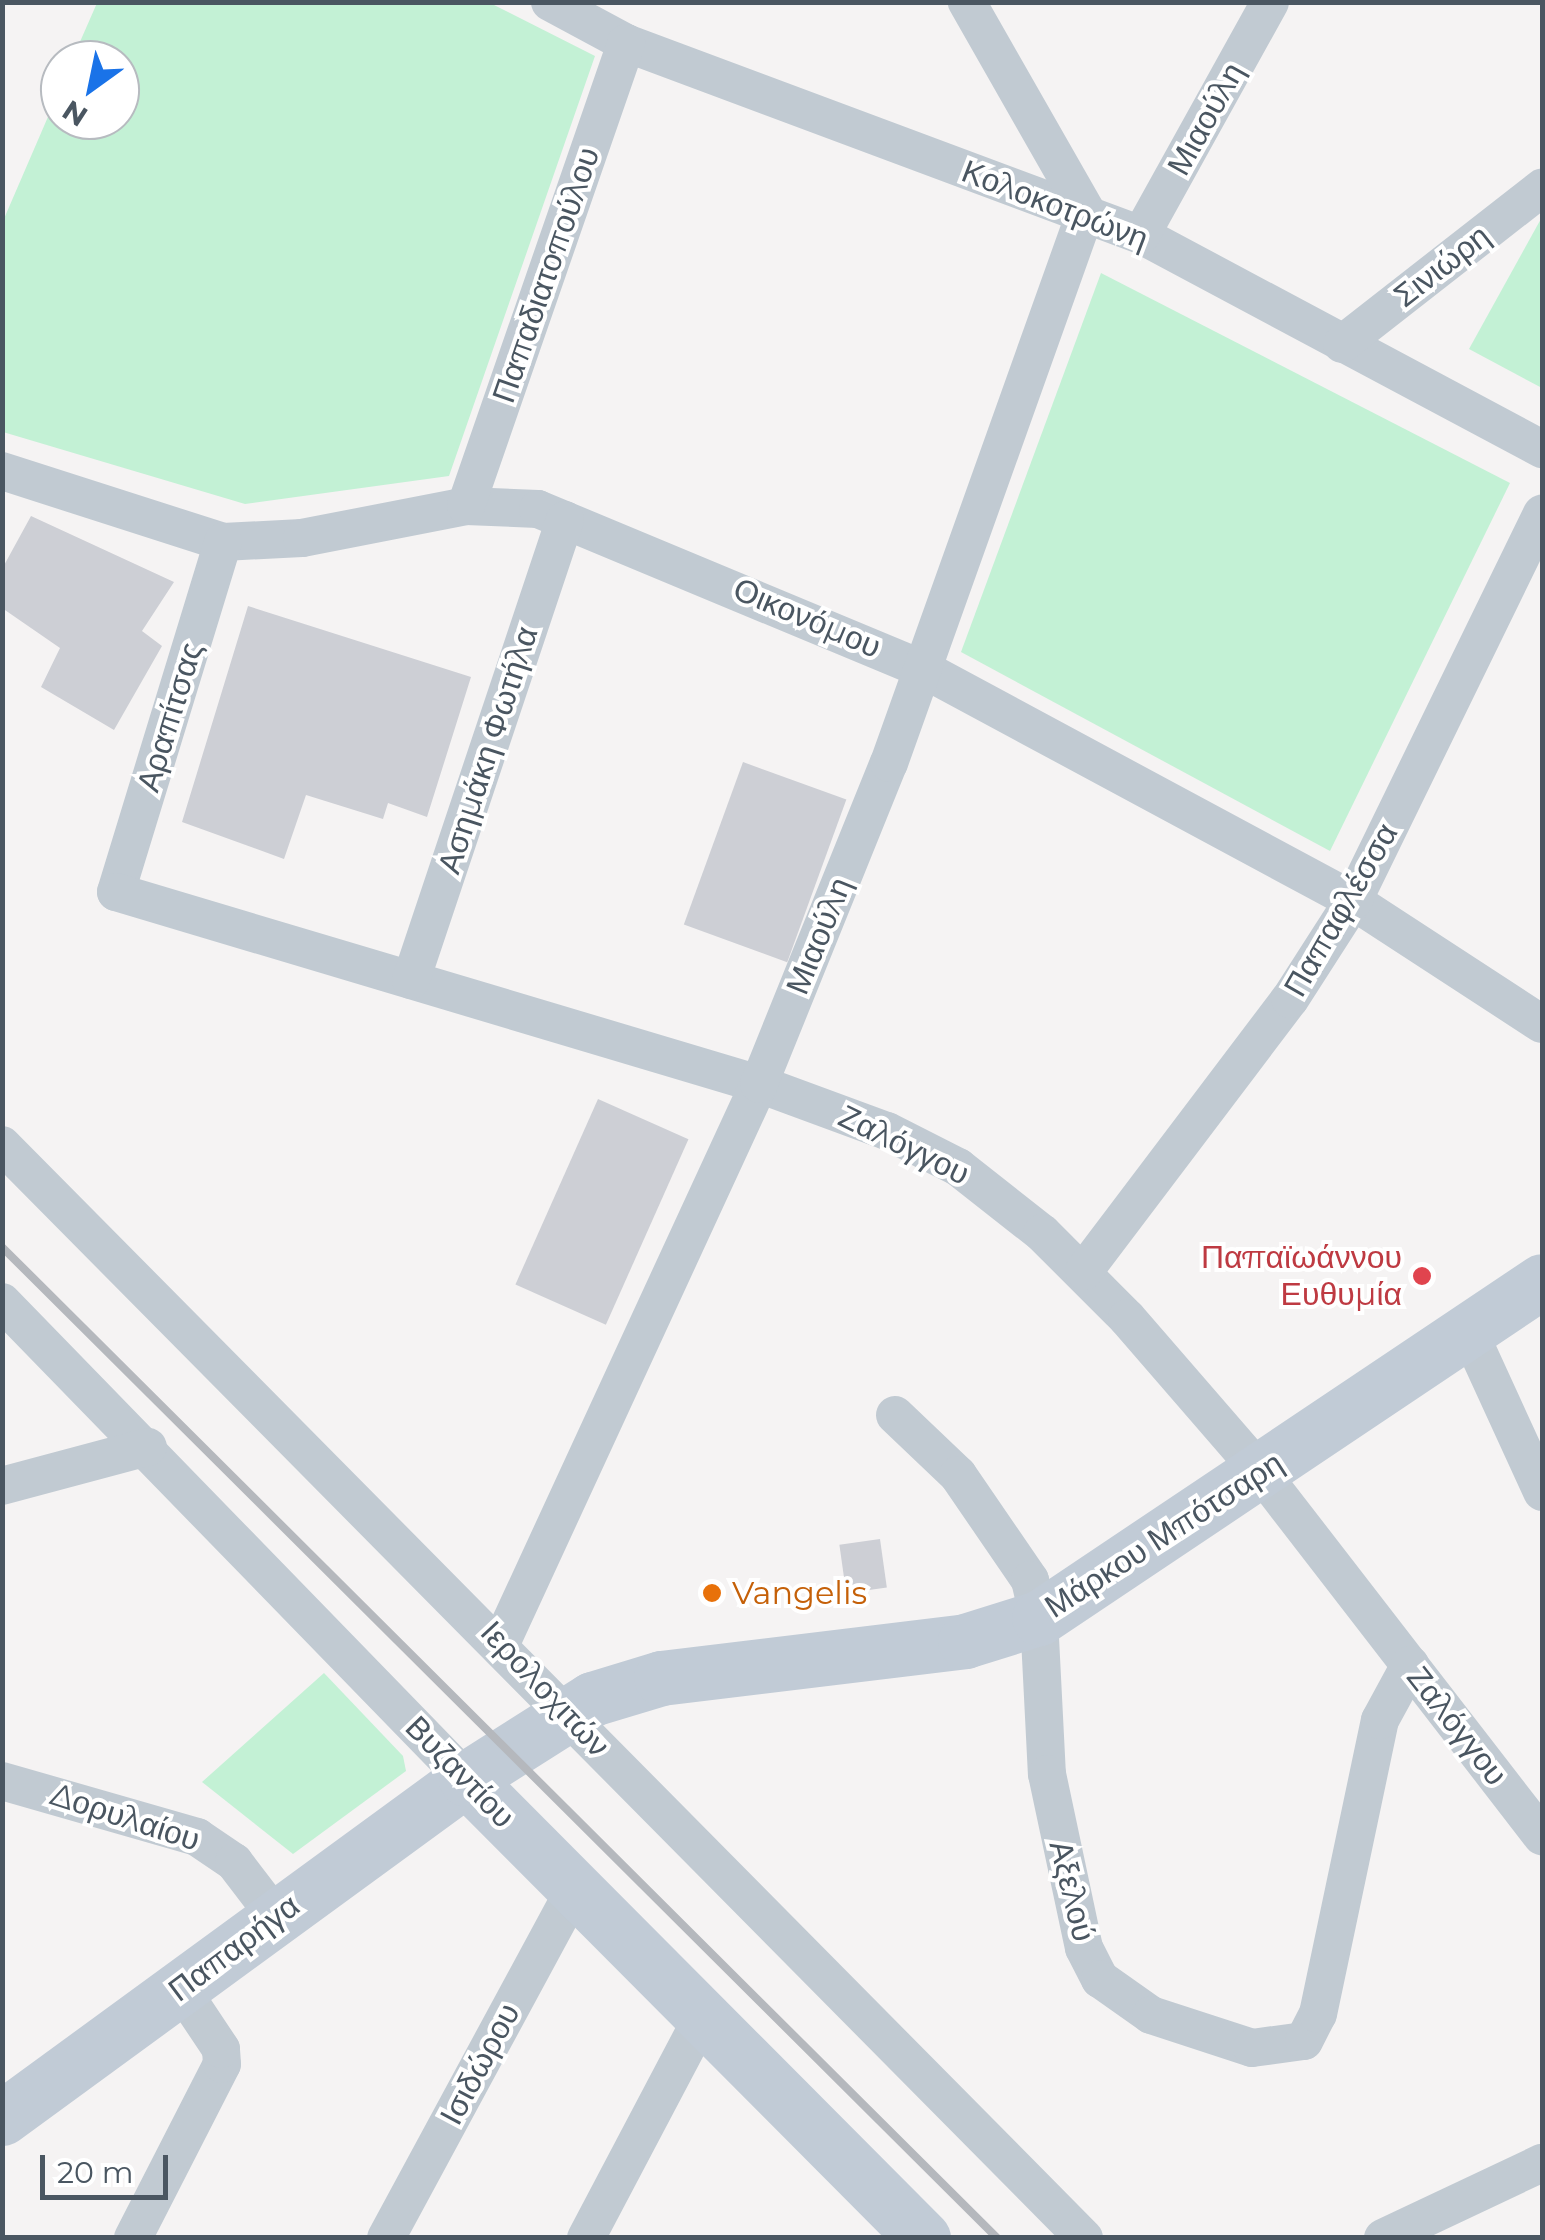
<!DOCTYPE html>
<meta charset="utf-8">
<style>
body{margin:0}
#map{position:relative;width:1545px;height:2240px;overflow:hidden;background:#f5f3f3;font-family:Montserrat,sans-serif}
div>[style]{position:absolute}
.green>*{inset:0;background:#c3f1d5}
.building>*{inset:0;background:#cdcfd5;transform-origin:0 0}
.street>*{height:38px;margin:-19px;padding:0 19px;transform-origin:19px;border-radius:19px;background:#c1cad2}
.secondary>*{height:55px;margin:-27.5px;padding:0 27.5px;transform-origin:27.5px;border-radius:27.5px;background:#c1cbd6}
.rail>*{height:8px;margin:-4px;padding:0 4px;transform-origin:4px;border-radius:4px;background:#b5b8bd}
.dots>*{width:28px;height:28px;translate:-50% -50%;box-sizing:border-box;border:5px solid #fff;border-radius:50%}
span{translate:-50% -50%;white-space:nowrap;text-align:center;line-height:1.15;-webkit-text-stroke:8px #fff;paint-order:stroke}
.street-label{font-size:32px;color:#4a5661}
.health-label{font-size:32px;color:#be3a42}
.right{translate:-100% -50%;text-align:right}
.food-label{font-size:32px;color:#c56008}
.left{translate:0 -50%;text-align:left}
.frame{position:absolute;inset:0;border:5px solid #4a5661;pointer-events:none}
.north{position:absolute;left:40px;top:40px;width:100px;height:100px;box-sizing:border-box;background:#fff;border:2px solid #b7bbc0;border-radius:50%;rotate:213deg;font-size:28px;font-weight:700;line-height:40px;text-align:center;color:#4a5661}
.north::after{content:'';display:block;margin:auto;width:35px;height:45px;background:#1a73e8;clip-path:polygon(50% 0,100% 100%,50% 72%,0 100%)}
.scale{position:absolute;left:40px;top:2155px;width:128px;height:45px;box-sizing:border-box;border:5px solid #4a5661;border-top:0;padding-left:12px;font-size:30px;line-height:35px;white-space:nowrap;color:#4a5661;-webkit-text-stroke:8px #fff;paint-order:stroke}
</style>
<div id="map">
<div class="green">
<i style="clip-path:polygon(97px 3px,490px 3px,595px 56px,449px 476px,245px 504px,3px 432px,3px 221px,60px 89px,60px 120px,120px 120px,120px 60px,72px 60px)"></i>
<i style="clip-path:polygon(1542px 217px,1542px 388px,1469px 349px)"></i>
<i style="clip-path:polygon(1101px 273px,1510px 483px,1330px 851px,961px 652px)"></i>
<i style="clip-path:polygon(324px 1673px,403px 1756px,406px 1771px,293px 1854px,202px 1782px)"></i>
</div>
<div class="building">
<i style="clip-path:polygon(31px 516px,174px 582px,142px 631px,162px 646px,114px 730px,41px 687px,60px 648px,2px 608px,2px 569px)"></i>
<i style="clip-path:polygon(248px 606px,471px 677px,427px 817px,388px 803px,383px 819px,306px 795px,284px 859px,182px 822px)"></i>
<i style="left:743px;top:762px;width:110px;height:173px;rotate:20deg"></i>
<i style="left:598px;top:1099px;width:99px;height:203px;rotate:24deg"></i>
<i style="left:880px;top:1539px;width:49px;height:41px;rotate:82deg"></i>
</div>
<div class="street">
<i style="left:550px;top:2px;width:86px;rotate:28.3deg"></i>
<i style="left:626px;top:43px;width:550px;rotate:20.45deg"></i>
<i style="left:1141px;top:235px;width:455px;rotate:28.1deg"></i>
<i style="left:1141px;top:235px;width:266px;rotate:-61deg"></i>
<i style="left:1342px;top:344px;width:254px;rotate:-38deg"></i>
<i style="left:2px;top:471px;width:232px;rotate:17.8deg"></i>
<i style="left:223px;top:542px;width:79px;rotate:-2.9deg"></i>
<i style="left:302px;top:538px;width:167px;rotate:-11deg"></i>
<i style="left:466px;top:506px;width:72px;rotate:2.4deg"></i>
<i style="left:538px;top:509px;width:417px;rotate:22.6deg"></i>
<i style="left:923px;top:669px;width:489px;rotate:28.3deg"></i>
<i style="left:1353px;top:901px;width:225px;rotate:33.1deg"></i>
<i style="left:466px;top:506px;width:490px;rotate:-70.9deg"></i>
<i style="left:223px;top:542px;width:366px;rotate:107deg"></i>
<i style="left:116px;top:892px;width:671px;rotate:16.63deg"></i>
<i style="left:759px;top:1084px;width:136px;rotate:20.2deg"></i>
<i style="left:887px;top:1131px;width:80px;rotate:26.9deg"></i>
<i style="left:958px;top:1167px;width:107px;rotate:38.2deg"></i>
<i style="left:1042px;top:1233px;width:120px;rotate:45deg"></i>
<i style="left:1127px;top:1318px;width:206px;rotate:49.1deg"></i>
<i style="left:1262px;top:1474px;width:458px;rotate:52.3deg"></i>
<i style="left:411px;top:980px;width:485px;rotate:-71.5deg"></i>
<i style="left:2px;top:1145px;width:1538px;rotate:45.29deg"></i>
<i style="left:1084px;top:1271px;width:341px;rotate:-52.9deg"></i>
<i style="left:1290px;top:999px;width:117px;rotate:-57.3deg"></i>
<i style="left:1353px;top:901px;width:431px;rotate:-64deg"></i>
<i style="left:2px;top:1302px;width:665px;rotate:45.79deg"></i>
<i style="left:1468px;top:1330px;width:178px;rotate:65.4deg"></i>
<i style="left:895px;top:1415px;width:87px;rotate:43.6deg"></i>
<i style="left:958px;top:1475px;width:127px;rotate:55.6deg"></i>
<i style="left:1030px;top:1580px;width:39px;rotate:77deg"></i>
<i style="left:1039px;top:1618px;width:156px;rotate:87.1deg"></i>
<i style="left:1047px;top:1774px;width:178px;rotate:78deg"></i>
<i style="left:1084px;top:1948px;width:35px;rotate:63deg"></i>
<i style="left:1100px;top:1979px;width:62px;rotate:35.2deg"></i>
<i style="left:1151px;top:2015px;width:106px;rotate:18.1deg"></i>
<i style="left:1252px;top:2048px;width:52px;rotate:-7.7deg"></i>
<i style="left:1304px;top:2041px;width:30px;rotate:-63deg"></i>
<i style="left:1318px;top:2014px;width:300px;rotate:-78.1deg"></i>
<i style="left:1380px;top:1720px;width:63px;rotate:-61.4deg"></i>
<i style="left:2px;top:1486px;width:151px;rotate:-15deg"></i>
<i style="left:502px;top:1641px;width:613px;rotate:-65.23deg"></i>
<i style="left:759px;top:1084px;width:346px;rotate:-68deg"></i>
<i style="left:889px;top:763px;width:586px;rotate:-70.36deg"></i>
<i style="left:1086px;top:211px;width:241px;rotate:-119.7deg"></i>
<i style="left:2px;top:1781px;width:203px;rotate:16deg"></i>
<i style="left:197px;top:1837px;width:45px;rotate:34deg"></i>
<i style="left:234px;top:1862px;width:69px;rotate:52.6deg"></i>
<i style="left:133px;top:2238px;width:195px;rotate:-62.9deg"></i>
<i style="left:222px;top:2064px;width:15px;rotate:-94deg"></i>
<i style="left:221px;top:2049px;width:72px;rotate:-123.7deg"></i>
<i style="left:386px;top:2238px;width:395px;rotate:-61.6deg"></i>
<i style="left:586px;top:2238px;width:251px;rotate:-62.2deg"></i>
<i style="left:1383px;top:2238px;width:176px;rotate:-25.3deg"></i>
</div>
<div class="secondary">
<i style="left:466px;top:1779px;width:648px;rotate:45.13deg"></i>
<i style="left:2px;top:2118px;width:575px;rotate:-36.15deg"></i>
<i style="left:466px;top:1779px;width:149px;rotate:-32.4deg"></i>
<i style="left:592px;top:1699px;width:72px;rotate:-16.9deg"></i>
<i style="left:661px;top:1678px;width:306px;rotate:-6.9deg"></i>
<i style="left:965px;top:1641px;width:77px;rotate:-17.3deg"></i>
<i style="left:1039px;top:1618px;width:605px;rotate:-33.82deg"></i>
</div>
<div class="rail">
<i style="left:2px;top:1247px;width:1404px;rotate:44.88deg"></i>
</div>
<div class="dots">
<i style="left:1422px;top:1276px;background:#e0444e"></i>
<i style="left:712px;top:1593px;background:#e8710a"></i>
</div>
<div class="street-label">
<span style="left:1206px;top:119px;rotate:-61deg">Μιαούλη</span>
<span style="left:1055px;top:205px;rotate:21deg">Κολοκοτρώνη</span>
<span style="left:1442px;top:266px;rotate:-38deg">Σινιώρη</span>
<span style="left:546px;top:275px;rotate:-71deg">Παπαδιατοπούλου</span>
<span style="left:807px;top:618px;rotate:23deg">Οικονόμου</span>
<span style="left:170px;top:717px;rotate:-73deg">Αραπίτσας</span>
<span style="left:488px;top:750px;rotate:-72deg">Ασημάκη Φωτήλα</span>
<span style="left:1341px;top:910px;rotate:-60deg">Παπαφλέσσα</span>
<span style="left:819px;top:936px;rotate:-68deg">Μιαούλη</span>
<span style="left:904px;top:1145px;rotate:26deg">Ζαλόγγου</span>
<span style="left:1164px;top:1535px;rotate:-33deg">Μάρκου Μπότσαρη</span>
<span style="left:545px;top:1689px;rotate:47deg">Ιερολοχιτών</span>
<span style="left:1457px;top:1726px;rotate:52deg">Ζαλόγγου</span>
<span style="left:460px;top:1772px;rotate:46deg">Βυζαντίου</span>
<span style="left:125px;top:1817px;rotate:18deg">Δορυλαίου</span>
<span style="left:1072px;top:1891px;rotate:76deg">Αξελού</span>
<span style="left:234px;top:1948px;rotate:-37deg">Παπαρήγα</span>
<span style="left:480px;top:2064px;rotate:-62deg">Ισιδώρου</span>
</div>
<div class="health-label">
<span class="right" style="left:1402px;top:1276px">Παπαϊωάννου<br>Ευθυμία</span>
</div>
<div class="food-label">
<span class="left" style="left:732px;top:1593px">Vangelis</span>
</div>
<div class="frame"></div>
<div class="north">N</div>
<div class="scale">20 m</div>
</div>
